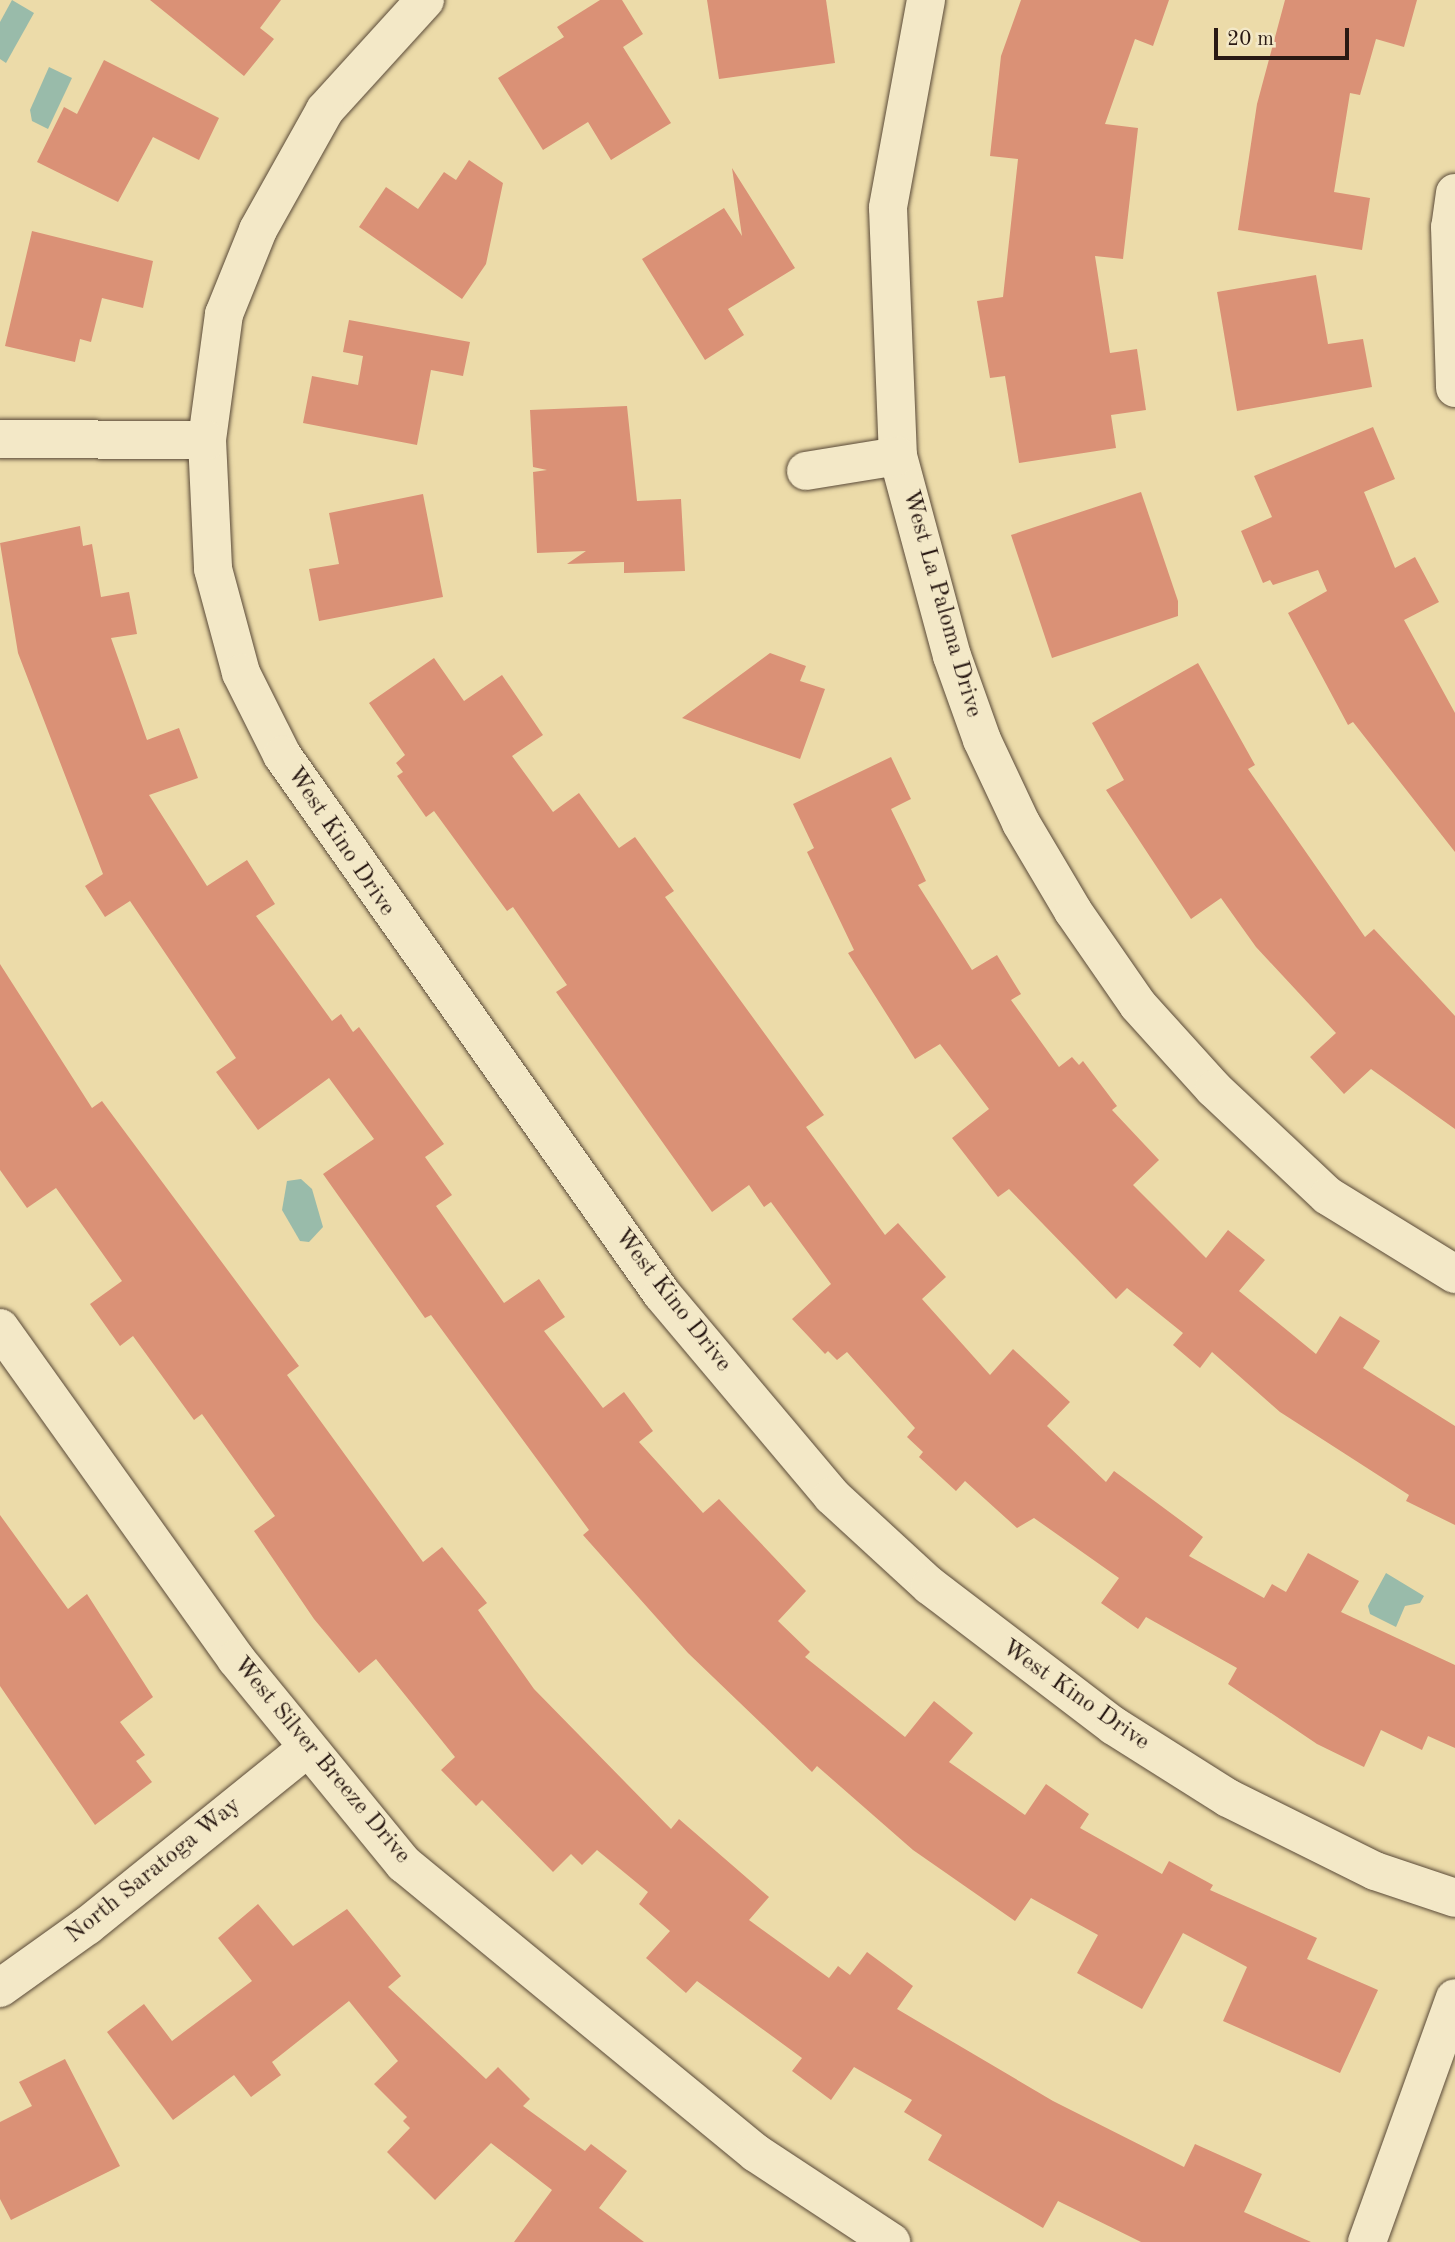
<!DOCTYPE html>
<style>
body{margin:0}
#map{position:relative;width:1455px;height:2242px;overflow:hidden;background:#ecdba9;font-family:"Old Standard TT",serif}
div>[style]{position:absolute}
.water>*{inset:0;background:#9ba}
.building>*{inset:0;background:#da9176}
.roads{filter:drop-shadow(0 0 2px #5a4a38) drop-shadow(0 0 2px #5a4a38)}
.minor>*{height:38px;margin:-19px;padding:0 19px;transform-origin:19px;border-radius:19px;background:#f3e8c7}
span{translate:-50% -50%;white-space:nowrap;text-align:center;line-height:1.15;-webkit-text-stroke:5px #f3e8c7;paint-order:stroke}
.street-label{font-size:24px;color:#291913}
.scale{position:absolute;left:1214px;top:28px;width:135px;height:32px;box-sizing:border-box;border:4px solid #291913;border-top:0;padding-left:9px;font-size:21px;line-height:24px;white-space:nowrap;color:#291913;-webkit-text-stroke:5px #f3e8c7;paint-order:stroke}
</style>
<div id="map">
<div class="water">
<i style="clip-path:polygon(12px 0,34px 13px,6px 63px,0 59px,0 22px)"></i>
<i style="clip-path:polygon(49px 67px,72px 78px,48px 129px,32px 121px,30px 110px)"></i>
<i style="clip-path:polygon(301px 1179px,312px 1189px,323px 1227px,309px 1242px,300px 1241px,282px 1210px,287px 1181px)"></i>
<i style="clip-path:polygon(1386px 1573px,1424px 1596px,1420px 1603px,1405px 1606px,1396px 1627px,1370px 1614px,1368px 1606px)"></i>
</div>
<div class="building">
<i style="clip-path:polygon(150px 0,281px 0,260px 28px,274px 39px,244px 76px)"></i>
<i style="clip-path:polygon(600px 0,622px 0,643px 34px,623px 47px,671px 123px,611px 160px,588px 122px,543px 150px,498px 78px,564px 37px,557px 27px)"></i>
<i style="clip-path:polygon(707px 0,826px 0,835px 63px,719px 79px)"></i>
<i style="clip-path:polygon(1021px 0,1169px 0,1153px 46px,1135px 39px,1105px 124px,1138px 128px,1123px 259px,1095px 256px,1110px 353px,1137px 349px,1146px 410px,1111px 415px,1116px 448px,1019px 463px,1005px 376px,990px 378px,977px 301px,1003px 297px,1018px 159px,990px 156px,1001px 56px)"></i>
<i style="clip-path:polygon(1285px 0,1417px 0,1404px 47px,1376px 39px,1360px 95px,1350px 93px,1334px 192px,1370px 198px,1362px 250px,1238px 230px,1257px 104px)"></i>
<i style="clip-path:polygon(104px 60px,219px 118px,199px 160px,153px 137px,118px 202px,37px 162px,64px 107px,77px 114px)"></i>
<i style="clip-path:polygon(469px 160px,503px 183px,486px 264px,462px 299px,359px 227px,386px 187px,418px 209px,444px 172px,456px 180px)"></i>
<i style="clip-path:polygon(732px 168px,795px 268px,728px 309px,744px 335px,705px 360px,642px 259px,724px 208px,742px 236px)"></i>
<i style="clip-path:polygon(32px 231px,153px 261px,143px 308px,102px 298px,91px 342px,80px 339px,75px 362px,5px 346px)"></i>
<i style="clip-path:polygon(1316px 275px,1328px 344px,1363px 339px,1372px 387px,1237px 411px,1217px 292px)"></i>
<i style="clip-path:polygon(349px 320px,470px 342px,463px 376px,431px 370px,417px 445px,303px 423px,312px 376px,358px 385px,363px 356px,343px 352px)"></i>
<i style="clip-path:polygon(627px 406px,637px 501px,681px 499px,685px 571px,624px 573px,624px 562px,567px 564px,586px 551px,537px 553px,533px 472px,547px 470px,533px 467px,530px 410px)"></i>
<i style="clip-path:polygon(1373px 427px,1395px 479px,1364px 492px,1395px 568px,1415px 557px,1439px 602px,1404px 620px,1455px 713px,1455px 852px,1353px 722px,1348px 725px,1288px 613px,1327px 591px,1318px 570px,1273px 585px,1270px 580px,1263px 583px,1241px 531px,1272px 517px,1254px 476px)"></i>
<i style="clip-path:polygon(1141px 492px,1178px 601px,1178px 616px,1052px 658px,1011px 535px)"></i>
<i style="clip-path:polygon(423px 494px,443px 597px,319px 621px,309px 569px,339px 564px,329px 513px)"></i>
<i style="clip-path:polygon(80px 526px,83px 546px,92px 544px,101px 597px,129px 592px,137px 634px,111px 638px,147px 740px,179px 728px,198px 778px,149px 795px,207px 886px,247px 860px,275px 904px,256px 916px,332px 1021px,341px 1014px,353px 1032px,359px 1027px,444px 1144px,425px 1157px,452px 1195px,436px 1206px,504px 1303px,539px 1279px,565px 1317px,544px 1331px,603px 1408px,624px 1392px,653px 1431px,639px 1442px,703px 1513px,719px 1499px,806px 1591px,778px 1621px,810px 1652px,805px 1657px,905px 1737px,934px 1701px,973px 1733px,949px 1762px,1025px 1815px,1046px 1784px,1089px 1814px,1080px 1828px,1162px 1874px,1169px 1861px,1213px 1885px,1210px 1890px,1317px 1938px,1307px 1959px,1378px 1990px,1340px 2073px,1223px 2021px,1247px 1967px,1183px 1933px,1142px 2009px,1077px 1973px,1098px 1935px,1031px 1898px,1015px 1921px,913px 1850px,817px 1766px,812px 1772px,688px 1653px,583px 1535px,589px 1530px,431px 1315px,425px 1318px,323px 1174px,374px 1139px,329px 1078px,258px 1130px,216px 1072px,236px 1058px,130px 901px,105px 917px,85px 886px,103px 874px,18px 653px,0 543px)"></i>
<i style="clip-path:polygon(770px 653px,806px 666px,800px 681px,825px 689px,800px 759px,682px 718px)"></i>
<i style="clip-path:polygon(434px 658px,464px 701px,502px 675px,543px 735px,512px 756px,553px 812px,579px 793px,619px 848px,635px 837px,674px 891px,665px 897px,824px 1115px,806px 1127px,885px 1235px,898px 1223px,946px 1277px,922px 1299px,990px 1375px,1013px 1349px,1070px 1402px,1047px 1426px,1106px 1482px,1114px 1471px,1203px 1537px,1189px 1556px,1264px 1598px,1272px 1584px,1286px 1592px,1308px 1553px,1359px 1581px,1341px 1612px,1455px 1665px,1455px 1748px,1428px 1736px,1422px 1750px,1381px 1730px,1364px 1767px,1317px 1744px,1228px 1684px,1237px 1668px,1146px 1617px,1138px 1629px,1101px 1603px,1119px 1578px,1034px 1518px,1017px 1528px,965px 1481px,956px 1491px,919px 1457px,923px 1452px,907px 1437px,915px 1428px,847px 1352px,837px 1360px,828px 1351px,825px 1354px,792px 1319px,831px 1284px,771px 1202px,764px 1207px,749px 1185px,712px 1212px,556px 992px,567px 985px,513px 907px,507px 911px,434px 811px,426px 817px,397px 776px,403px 772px,396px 763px,405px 755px,369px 703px)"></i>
<i style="clip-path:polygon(1198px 663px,1255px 765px,1248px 769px,1365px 937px,1374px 929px,1455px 1016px,1455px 1129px,1371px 1069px,1344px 1094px,1310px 1057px,1336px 1033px,1256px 947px,1221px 898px,1191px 919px,1106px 790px,1124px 780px,1092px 723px)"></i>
<i style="clip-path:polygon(891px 757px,911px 799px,891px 809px,926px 881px,918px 885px,972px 970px,997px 955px,1021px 994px,1011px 1000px,1059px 1067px,1072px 1057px,1079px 1065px,1083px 1061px,1117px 1106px,1112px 1110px,1159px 1160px,1133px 1185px,1206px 1258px,1228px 1230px,1265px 1260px,1239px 1291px,1316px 1354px,1340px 1316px,1380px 1341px,1363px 1368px,1455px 1426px,1455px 1525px,1406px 1501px,1409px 1495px,1280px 1412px,1212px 1352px,1200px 1368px,1173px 1345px,1183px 1333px,1127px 1288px,1116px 1299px,1009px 1189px,998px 1197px,952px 1138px,989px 1109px,940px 1044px,915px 1059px,848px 953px,854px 950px,807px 852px,814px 848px,793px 804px)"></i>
<i style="clip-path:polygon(0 964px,92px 1108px,102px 1101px,299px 1366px,287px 1375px,423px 1562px,442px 1547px,487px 1603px,478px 1610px,534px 1689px,671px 1829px,679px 1819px,769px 1897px,749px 1920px,829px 1978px,838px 1966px,850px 1975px,867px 1952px,913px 1986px,897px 2009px,1053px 2101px,1184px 2167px,1195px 2144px,1262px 2174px,1244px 2212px,1311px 2242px,1141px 2242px,1058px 2201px,1043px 2228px,928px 2160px,942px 2135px,904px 2112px,912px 2100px,854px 2067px,831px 2100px,792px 2071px,802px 2058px,697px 1981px,686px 1993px,646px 1958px,670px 1931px,639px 1904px,648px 1892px,597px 1850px,582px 1865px,571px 1854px,553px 1872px,482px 1800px,476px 1806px,441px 1770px,455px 1757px,376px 1659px,359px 1673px,314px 1619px,254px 1531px,275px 1516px,202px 1414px,194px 1420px,133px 1336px,120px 1346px,90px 1304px,122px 1281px,56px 1188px,27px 1208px,0 1170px)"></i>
<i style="clip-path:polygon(0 1515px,68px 1609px,87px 1594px,153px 1697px,120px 1722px,145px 1755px,136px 1761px,152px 1782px,95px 1825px,0 1686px)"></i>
<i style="clip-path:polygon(258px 1904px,293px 1946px,347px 1909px,401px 1976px,388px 1987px,486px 2079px,498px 2067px,530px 2099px,523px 2106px,585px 2151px,591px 2144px,627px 2171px,599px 2208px,644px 2242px,514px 2242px,552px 2190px,491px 2143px,435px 2200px,387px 2152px,410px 2128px,403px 2121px,407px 2117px,374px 2084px,398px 2061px,349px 2001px,272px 2062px,281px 2075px,251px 2097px,234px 2075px,173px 2120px,107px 2032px,144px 2004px,172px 2041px,252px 1981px,218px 1938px)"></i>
<i style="clip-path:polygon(65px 2059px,120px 2166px,11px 2220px,0 2199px,0 2122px,32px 2106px,19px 2082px)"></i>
</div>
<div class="roads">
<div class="minor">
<i style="left:425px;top:0;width:149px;rotate:132.3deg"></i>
<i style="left:325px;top:110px;width:137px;rotate:119.2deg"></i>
<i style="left:258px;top:230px;width:91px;rotate:112deg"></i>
<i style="left:224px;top:314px;width:127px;rotate:97.7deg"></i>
<i style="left:207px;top:440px;width:129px;rotate:87.3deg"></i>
<i style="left:213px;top:569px;width:108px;rotate:74.9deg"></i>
<i style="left:241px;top:673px;width:92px;rotate:63.4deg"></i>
<i style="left:282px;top:755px;width:659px;rotate:54.82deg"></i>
<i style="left:662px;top:1294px;width:264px;rotate:49.9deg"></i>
<i style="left:832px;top:1496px;width:133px;rotate:42.6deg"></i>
<i style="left:930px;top:1586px;width:231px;rotate:37.3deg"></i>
<i style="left:1114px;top:1726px;width:135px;rotate:32.3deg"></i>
<i style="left:1228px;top:1798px;width:164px;rotate:26.4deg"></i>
<i style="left:1375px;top:1871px;width:84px;rotate:18.6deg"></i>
<i style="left:926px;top:0;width:211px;rotate:100.4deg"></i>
<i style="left:888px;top:208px;width:248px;rotate:87.7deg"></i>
<i style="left:898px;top:456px;width:207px;rotate:74.9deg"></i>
<i style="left:952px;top:656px;width:89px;rotate:70.3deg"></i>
<i style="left:982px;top:740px;width:92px;rotate:64.8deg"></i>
<i style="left:1021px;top:823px;width:102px;rotate:59.4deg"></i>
<i style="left:1073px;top:911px;width:114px;rotate:55.3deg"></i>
<i style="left:1138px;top:1005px;width:113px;rotate:47.9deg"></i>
<i style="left:1214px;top:1089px;width:156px;rotate:43.2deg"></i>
<i style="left:1328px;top:1196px;width:149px;rotate:31.6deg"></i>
<i style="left:1455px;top:193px;width:34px;rotate:98deg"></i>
<i style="left:1450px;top:227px;width:161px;rotate:88.2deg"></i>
<i style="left:0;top:439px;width:207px;rotate:0.3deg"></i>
<i style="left:806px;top:471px;width:93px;rotate:-9.3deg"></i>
<i style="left:0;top:1328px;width:407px;rotate:54.5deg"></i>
<i style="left:236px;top:1659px;width:265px;rotate:50.7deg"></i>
<i style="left:404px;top:1864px;width:455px;rotate:39.4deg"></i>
<i style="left:756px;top:2153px;width:162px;rotate:33.4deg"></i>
<i style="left:0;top:1988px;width:107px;rotate:-35.5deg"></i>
<i style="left:87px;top:1926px;width:282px;rotate:-38.9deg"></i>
<i style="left:1367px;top:2242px;width:259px;rotate:-70.2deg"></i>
</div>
</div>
<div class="street-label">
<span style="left:941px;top:604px;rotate:74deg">West La Paloma Drive</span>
<span style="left:340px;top:842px;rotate:56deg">West Kino Drive</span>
<span style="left:672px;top:1301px;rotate:52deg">West Kino Drive</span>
<span style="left:1075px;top:1696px;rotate:35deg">West Kino Drive</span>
<span style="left:321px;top:1761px;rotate:50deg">West Silver Breeze Drive</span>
<span style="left:154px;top:1871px;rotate:-39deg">North Saratoga Way</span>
</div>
<div class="scale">20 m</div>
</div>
